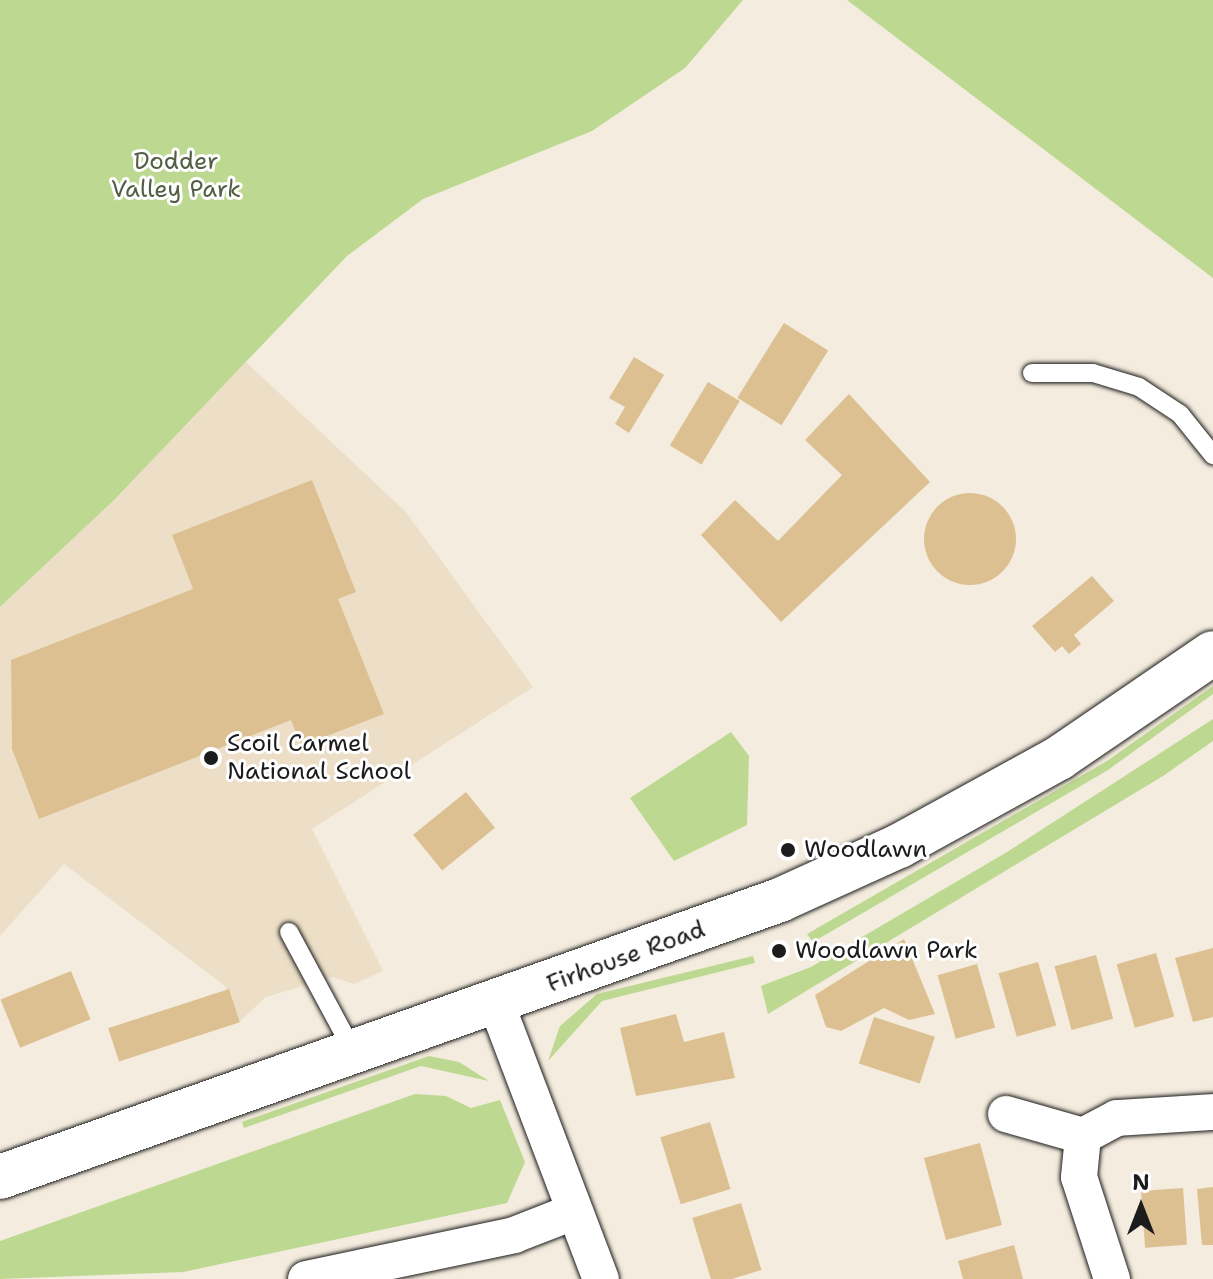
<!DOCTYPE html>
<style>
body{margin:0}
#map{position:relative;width:1213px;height:1279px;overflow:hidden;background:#f4ecde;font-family:"Shantell Sans",sans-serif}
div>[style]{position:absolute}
.built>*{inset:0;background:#eddfc7}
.green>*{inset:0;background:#bdd991}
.building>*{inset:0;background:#dcc091;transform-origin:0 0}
.round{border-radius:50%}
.roads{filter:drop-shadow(0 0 2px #1c1c1c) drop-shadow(0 0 2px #1c1c1c)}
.service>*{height:18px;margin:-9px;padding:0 9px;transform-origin:9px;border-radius:9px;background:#fff}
.minor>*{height:36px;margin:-18px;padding:0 18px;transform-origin:18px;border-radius:18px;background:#fff}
.secondary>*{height:44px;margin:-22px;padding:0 22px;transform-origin:22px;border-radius:22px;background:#fff}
.dots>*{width:22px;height:22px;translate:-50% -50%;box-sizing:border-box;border:4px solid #fff;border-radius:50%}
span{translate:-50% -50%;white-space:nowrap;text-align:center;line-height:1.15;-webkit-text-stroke:6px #fff;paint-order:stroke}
.park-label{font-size:24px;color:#545e45}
.poi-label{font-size:24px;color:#1c1c1c}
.left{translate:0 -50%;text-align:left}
.street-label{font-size:24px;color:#1c1c1c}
.north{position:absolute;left:1101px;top:1167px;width:80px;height:80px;-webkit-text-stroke:6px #fff;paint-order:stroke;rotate:0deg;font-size:22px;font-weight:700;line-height:32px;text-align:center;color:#1c1c1c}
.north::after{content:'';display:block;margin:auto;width:28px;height:36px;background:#1c1c1c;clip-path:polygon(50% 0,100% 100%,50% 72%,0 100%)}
</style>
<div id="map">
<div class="built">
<i style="clip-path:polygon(246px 362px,406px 512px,533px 687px,312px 829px,383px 971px,354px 984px,332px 977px,266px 997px,238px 1023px,225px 986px,64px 864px,0 936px,0 607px)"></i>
</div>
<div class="green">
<i style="clip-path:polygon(0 0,743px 0,685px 68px,592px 131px,423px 199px,347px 256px,114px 500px,0 607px)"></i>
<i style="clip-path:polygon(847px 0,1213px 0,1213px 278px)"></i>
<i style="clip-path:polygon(1213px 686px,1213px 694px,1108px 770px,813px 942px,807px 934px,1107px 761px)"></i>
<i style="clip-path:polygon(1213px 719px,1213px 741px,1163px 776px,768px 1014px,761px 986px,811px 967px,1007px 852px)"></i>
<i style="clip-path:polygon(731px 732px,749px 756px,747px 825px,674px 861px,630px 798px)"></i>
<i style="clip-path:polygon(753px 956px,755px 963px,602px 1001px,548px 1061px,560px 1026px,597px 994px)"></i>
<i style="clip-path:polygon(429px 1056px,459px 1062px,489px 1081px,421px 1066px,244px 1128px,242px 1122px)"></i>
<i style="clip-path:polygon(415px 1094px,446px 1096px,471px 1108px,500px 1100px,525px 1162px,507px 1203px,183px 1272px,0 1279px,0 1241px)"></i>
</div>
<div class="building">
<i style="left:784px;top:323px;width:52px;height:88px;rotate:32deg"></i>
<i style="clip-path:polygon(634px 357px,664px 375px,629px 433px,615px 424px,625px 407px,609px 398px)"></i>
<i style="left:708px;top:382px;width:37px;height:74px;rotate:31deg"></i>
<i style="clip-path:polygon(849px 394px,930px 482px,781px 622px,701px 535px,735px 500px,778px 541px,842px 475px,805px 440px)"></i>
<i style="clip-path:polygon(312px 480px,356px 592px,338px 599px,384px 714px,301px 746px,291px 720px,39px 819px,12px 749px,11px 660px,193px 589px,172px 535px)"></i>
<i class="round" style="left:924px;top:493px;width:92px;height:92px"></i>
<i style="clip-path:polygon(1092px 576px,1114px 601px,1074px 635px,1081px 644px,1069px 654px,1062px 646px,1055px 652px,1032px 626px)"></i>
<i style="left:466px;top:792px;width:46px;height:68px;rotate:51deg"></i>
<i style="clip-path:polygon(904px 939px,935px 1014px,909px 1020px,884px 1008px,841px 1031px,826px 1027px,815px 995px)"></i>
<i style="clip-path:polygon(1213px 948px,1213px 1017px,1193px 1022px,1175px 958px)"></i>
<i style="left:1156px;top:953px;width:66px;height:41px;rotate:74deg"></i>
<i style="left:1096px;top:955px;width:66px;height:43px;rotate:75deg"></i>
<i style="left:1038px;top:962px;width:66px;height:41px;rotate:74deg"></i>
<i style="left:977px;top:964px;width:66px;height:41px;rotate:74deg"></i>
<i style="left:71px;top:971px;width:52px;height:76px;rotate:68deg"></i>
<i style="left:229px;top:989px;width:35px;height:127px;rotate:72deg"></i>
<i style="clip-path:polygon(676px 1014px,684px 1042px,724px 1032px,735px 1078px,636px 1096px,620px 1028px)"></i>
<i style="left:874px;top:1017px;width:64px;height:49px;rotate:18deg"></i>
<i style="left:710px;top:1122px;width:70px;height:52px;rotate:73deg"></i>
<i style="left:980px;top:1143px;width:85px;height:58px;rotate:75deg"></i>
<i style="clip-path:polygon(1213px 1187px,1213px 1245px,1202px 1245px,1197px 1189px)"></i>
<i style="left:1183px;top:1188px;width:57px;height:42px;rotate:86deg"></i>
<i style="left:741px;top:1203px;width:70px;height:51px;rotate:73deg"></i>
<i style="clip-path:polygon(1014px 1245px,1023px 1279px,963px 1279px,958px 1261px)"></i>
</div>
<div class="roads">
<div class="service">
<i style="left:1032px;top:373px;width:61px"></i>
<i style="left:1093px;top:373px;width:48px;rotate:16.9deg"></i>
<i style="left:1139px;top:387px;width:49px;rotate:33.4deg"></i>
<i style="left:1180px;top:414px;width:53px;rotate:51.2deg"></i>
<i style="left:289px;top:932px;width:135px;rotate:61.7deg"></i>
</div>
<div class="minor">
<i style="left:496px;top:1003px;width:295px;rotate:69.2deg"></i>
<i style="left:1006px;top:1114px;width:80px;rotate:15.9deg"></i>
<i style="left:306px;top:1279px;width:213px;rotate:-11.9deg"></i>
<i style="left:514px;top:1235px;width:63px;rotate:-21.3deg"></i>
<i style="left:1112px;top:1279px;width:107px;rotate:-107.9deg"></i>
<i style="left:1079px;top:1177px;width:41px;rotate:-84.4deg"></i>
<i style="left:1083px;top:1136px;width:38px;rotate:-28deg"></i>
<i style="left:1117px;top:1118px;width:96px;rotate:-3.6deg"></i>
</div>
<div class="secondary">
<i style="left:0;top:1177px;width:828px;rotate:-19.55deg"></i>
<i style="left:780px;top:900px;width:131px;rotate:-24.4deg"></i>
<i style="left:899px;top:846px;width:183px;rotate:-28.8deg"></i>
<i style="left:1059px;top:758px;width:186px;rotate:-34.3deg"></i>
</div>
</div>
<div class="dots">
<i style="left:211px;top:758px;background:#1c1c1c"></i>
<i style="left:788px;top:850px;background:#1c1c1c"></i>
<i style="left:779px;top:951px;background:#1c1c1c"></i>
</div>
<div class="park-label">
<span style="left:176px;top:176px">Dodder<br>Valley Park</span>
</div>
<div class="poi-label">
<span class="left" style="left:227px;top:758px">Scoil Carmel<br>National School</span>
<span class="left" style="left:804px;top:850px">Woodlawn</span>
<span class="left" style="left:795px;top:951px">Woodlawn Park</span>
</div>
<div class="street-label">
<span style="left:626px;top:957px;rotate:-20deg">Firhouse Road</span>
</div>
<div class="north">N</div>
</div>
